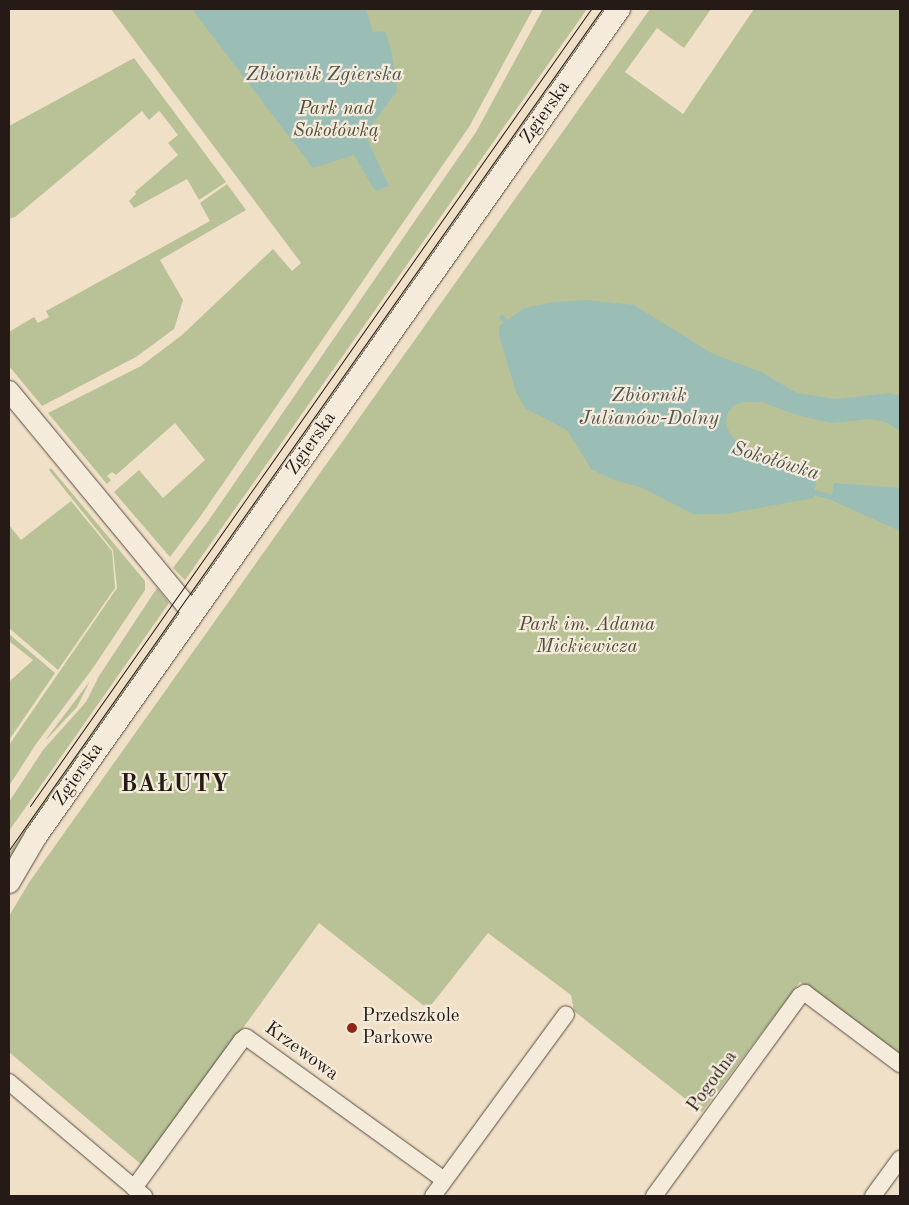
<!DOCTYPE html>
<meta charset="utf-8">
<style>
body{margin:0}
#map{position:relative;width:909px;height:1205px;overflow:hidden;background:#f0e0c7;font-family:"Old Standard TT",serif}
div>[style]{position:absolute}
.green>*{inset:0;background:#b8c296}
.water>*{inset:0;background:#9abdb6}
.stream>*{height:4.5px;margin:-2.25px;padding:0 2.25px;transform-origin:2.25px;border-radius:2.25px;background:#9abdb6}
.roads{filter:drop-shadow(0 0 1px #584c42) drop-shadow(0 0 1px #584c42)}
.minor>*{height:16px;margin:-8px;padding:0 8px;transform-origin:8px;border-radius:8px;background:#f5ebdb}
.tertiary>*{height:20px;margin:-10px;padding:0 10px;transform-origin:10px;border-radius:10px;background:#f5ebdb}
.secondary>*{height:22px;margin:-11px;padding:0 11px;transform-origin:11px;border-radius:11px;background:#f5ebdb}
.tram>*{height:1px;margin:-0.5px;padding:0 0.5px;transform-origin:0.5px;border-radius:0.5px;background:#251a16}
.dots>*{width:14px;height:14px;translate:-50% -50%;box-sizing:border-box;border:2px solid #f5ebdb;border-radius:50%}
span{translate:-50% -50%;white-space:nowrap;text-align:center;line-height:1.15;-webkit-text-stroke:4.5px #f5ebdb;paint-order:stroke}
.park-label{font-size:19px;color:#514c3c;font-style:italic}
.street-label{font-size:19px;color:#251a16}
.poi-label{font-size:19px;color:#251a16}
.left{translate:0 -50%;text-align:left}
.water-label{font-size:20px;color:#4e534e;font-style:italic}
.district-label{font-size:24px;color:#251a16;font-weight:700;letter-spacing:1px}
.frame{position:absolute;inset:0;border:10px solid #251a16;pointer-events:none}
</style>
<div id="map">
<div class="green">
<i style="clip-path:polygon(111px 9px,533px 9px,469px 127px,202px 514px,170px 557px,114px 492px,139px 470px,163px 498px,205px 460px,175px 423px,116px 475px,112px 472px,107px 476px,111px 480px,107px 484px,48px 413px,141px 366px,182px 335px,273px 249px,292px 271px,301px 263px)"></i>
<i style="clip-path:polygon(543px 9px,587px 9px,185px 580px,173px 568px,209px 520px,476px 132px)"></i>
<i style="clip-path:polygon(650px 9px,711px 9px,684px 48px,657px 28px,625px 72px,683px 114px,754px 9px,900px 9px,900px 1056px,800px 982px,702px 1112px,574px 1011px,571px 995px,488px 933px,428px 1009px,319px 923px,143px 1166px,9px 1052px,9px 916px,30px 881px)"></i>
<i style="clip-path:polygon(134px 58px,226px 182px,199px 200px,187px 179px,134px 208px,129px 201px,136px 194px,135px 192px,178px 155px,168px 143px,178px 135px,161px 113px,159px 111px,149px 120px,142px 111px,15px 217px,9px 219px,9px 126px)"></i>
<i style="clip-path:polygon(227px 184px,246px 210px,160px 260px,183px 300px,174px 329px,136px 357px,42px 406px,9px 366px,9px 332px,34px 317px,38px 323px,49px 317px,46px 311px,210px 221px,200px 203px)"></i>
<i style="clip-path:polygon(51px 468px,145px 581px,145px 590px,93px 668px,36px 744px,9px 786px,9px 745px,117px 588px,113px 550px,49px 470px)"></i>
<i style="clip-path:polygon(71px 501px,112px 551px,115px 588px,58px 670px,9px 628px,9px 525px,21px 540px)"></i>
<i style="clip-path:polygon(157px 588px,169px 603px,9px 831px,9px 802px,43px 750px,86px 702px,99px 676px)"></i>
<i style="clip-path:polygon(174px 619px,173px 622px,9px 861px,9px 853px,20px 837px)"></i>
<i style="clip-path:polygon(9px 634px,55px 673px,9px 740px,9px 682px,33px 660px,9px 641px)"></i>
<i style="clip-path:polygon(90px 681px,77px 707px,47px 739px,46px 739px)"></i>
</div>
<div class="water">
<i style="clip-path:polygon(192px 9px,366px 9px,373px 32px,385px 31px,391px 49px,397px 91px,365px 134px,389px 186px,375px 191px,354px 155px,313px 168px)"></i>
<i style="clip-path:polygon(586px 300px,634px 305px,713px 354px,761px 372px,797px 393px,835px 399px,890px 393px,900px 396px,900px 431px,886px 422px,869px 419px,831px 423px,797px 415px,762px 402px,743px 402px,733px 406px,727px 414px,726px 423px,729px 432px,734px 439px,748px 447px,816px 478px,814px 498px,725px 514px,693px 514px,643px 488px,611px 479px,591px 469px,567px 430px,526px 409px,516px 392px,499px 335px,499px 326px,524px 308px,554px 302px)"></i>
<i style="clip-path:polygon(834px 483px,900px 488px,900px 531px,831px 500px)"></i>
</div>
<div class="stream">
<i style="left:502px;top:317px;width:11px;rotate:49deg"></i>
<i style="left:810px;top:491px;width:27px;rotate:15deg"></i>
</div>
<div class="roads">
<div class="minor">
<i style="left:9px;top:1082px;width:177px;rotate:40.2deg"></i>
<i style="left:134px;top:1188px;width:182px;rotate:-53.9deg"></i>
<i style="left:241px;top:1041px;width:6px;rotate:-39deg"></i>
<i style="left:246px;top:1037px;width:244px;rotate:35.8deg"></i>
<i style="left:433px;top:1196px;width:225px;rotate:-53.8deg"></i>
<i style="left:654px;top:1196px;width:248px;rotate:-53.9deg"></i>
<i style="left:800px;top:996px;width:6px;rotate:-31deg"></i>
<i style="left:805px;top:993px;width:119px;rotate:36.8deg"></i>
<i style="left:873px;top:1196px;width:46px;rotate:-53.9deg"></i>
</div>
<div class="tertiary">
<i style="left:9px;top:391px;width:276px;rotate:50.4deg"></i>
<i style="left:185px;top:604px;width:11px;rotate:38deg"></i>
</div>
<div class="secondary">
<i style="left:9px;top:882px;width:53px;rotate:-59.6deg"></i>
<i style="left:36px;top:836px;width:1012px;rotate:-54.82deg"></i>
</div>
</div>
<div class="tram">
<i style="left:30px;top:806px;width:975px;rotate:-54.86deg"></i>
<i style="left:9px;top:850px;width:1029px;rotate:-54.81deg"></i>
</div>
<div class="dots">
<i style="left:352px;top:1028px;background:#8f2418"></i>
</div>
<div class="park-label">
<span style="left:336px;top:121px">Park nad<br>Sokołówką</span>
<span style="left:587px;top:637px">Park im. Adama<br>Mickiewicza</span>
</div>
<div class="street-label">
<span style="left:546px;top:113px;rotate:-55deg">Zgierska</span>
<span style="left:312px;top:444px;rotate:-55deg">Zgierska</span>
<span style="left:79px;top:775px;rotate:-55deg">Zgierska</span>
<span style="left:301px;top:1052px;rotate:36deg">Krzewowa</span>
<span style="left:713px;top:1082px;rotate:-54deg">Pogodna</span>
</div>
<div class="poi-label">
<span class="left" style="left:362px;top:1028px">Przedszkole<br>Parkowe</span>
</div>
<div class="water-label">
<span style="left:324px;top:75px">Zbiornik Zgierska</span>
<span style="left:649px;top:408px">Zbiornik<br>Julianów-Dolny</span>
<span style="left:775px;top:462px;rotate:17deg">Sokołówka</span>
</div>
<div class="district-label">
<span style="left:175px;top:786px">BAŁUTY</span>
</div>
<div class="frame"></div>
</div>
